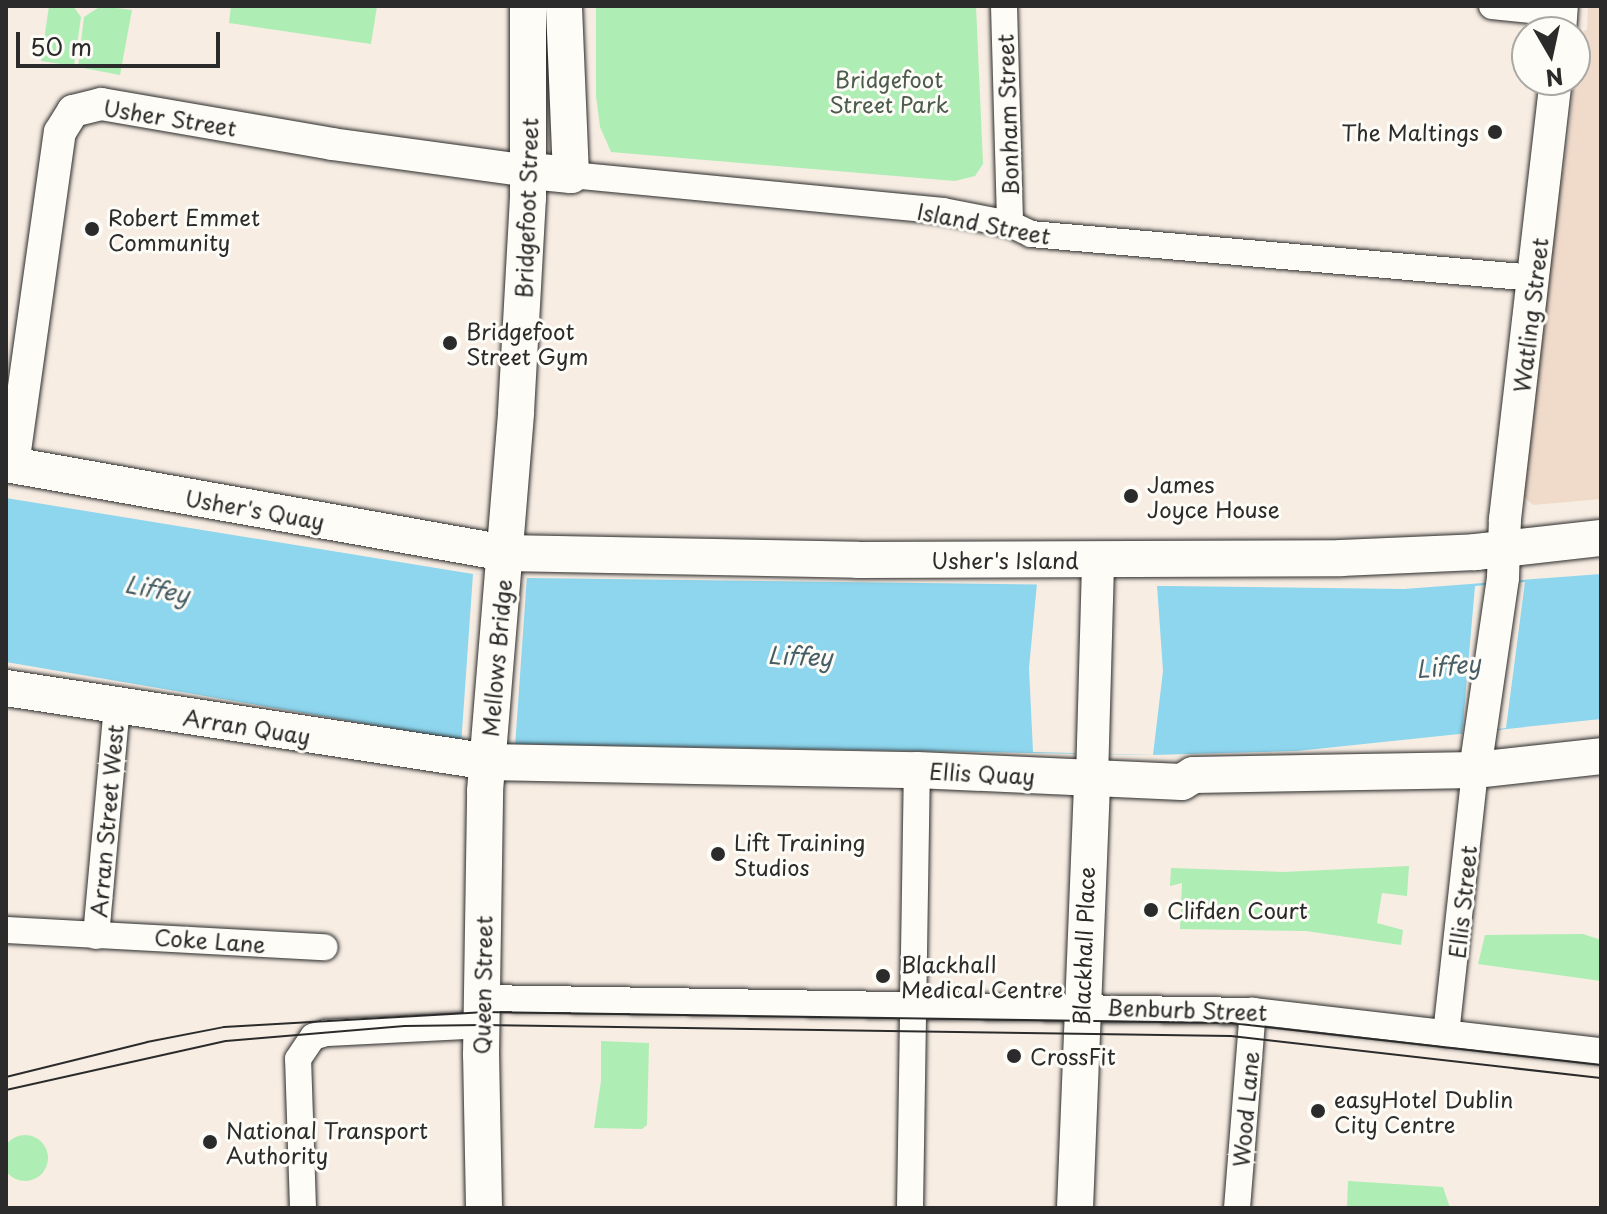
<!DOCTYPE html>
<style>
body{margin:0}
#map{position:relative;width:1607px;height:1214px;overflow:hidden;background:#f7ede3;font-family:"Playpen Sans",sans-serif}
div>[style]{position:absolute}
.built>*{inset:0;background:#f0dbcb}
.green>*{inset:0;background:#aeedb4}
.round{border-radius:50%}
.water>*{inset:0;background:#8dd6ee}
.pier>*{inset:0;background:#f7ede3;transform-origin:0 0}
.roads{filter:drop-shadow(0 0 2px #2b2b2b) drop-shadow(0 0 2px #2b2b2b)}
.minor>*{height:26px;margin:-13px;padding:0 13px;transform-origin:13px;border-radius:13px;background:#fdfcf7}
.tertiary>*{height:32px;margin:-16px;padding:0 16px;transform-origin:16px;border-radius:16px;background:#fdfcf7}
.secondary>*{height:36px;margin:-18px;padding:0 18px;transform-origin:18px;border-radius:18px;background:#fdfcf7}
.tram>*{height:2px;margin:-1px;padding:0 1px;transform-origin:1px;border-radius:1px;background:#2b2b2b}
.dots>*{width:22px;height:22px;translate:-50% -50%;box-sizing:border-box;border:4px solid #fdfcf7;border-radius:50%}
span{translate:-50% -50%;white-space:nowrap;text-align:center;line-height:1.15;-webkit-text-stroke:6px #fdfcf7;paint-order:stroke}
.park-label{font-size:22px;color:#4c5c4d}
.street-label{font-size:22px;color:#2b2b2b}
.poi-label{font-size:22px;color:#2b2b2b}
.right{translate:-100% -50%;text-align:right}
.left{translate:0 -50%;text-align:left}
.water-label{font-size:24px;color:#485e66;font-style:italic}
.frame{position:absolute;inset:0;border:8px solid #2b2b2b;pointer-events:none}
.north{position:absolute;left:1511px;top:16px;width:80px;height:80px;box-sizing:border-box;background:#fdfcf7;border:2px solid #a9a8a5;border-radius:50%;rotate:171deg;font-size:22px;font-weight:700;line-height:32px;text-align:center;color:#2b2b2b}
.north::after{content:'';display:block;margin:auto;width:28px;height:36px;background:#2b2b2b;clip-path:polygon(50% 0,100% 100%,50% 72%,0 100%)}
.scale{position:absolute;left:16px;top:32px;width:204px;height:36px;box-sizing:border-box;border:4px solid #2b2b2b;border-top:0;padding-left:10px;font-size:24px;line-height:28px;white-space:nowrap;color:#2b2b2b;-webkit-text-stroke:6px #fdfcf7;paint-order:stroke}
</style>
<div id="map">
<div class="built">
<i style="clip-path:polygon(1588px 6px,1601px 6px,1601px 499px,1533px 505px,1523px 496px,1535px 401px,1541px 312px,1570px 125px,1578px 33px,1587px 30px)"></i>
</div>
<div class="green">
<i style="clip-path:polygon(49px 6px,73px 6px,81px 17px,74px 66px,41px 61px)"></i>
<i style="clip-path:polygon(101px 6px,132px 10px,120px 75px,78px 67px,84px 17px)"></i>
<i style="clip-path:polygon(231px 6px,377px 6px,371px 44px,229px 23px)"></i>
<i style="clip-path:polygon(596px 6px,976px 6px,983px 164px,975px 176px,955px 181px,611px 152px,600px 127px,596px 96px)"></i>
<i style="clip-path:polygon(1409px 866px,1407px 896px,1382px 893px,1377px 923px,1403px 930px,1401px 945px,1306px 931px,1180px 929px,1182px 883px,1170px 886px,1171px 868px,1283px 872px)"></i>
<i style="clip-path:polygon(1583px 934px,1601px 940px,1601px 981px,1478px 964px,1485px 935px)"></i>
<i style="clip-path:polygon(601px 1041px,649px 1043px,647px 1125px,642px 1129px,594px 1128px,601px 1081px)"></i>
<i class="round" style="left:2px;top:1135px;width:46px;height:46px"></i>
<i style="clip-path:polygon(1348px 1181px,1443px 1187px,1450px 1208px,1347px 1208px)"></i>
</div>
<div class="water">
<i style="clip-path:polygon(6px 498px,473px 574px,527px 578px,1404px 589px,1601px 574px,1601px 719px,1297px 751px,1153px 755px,515px 744px,461px 740px,6px 662px)"></i>
</div>
<div class="pier">
<i style="left:473px;top:574px;width:54px;height:166px;rotate:4deg"></i>
<i style="clip-path:polygon(1525px 582px,1506px 728px,1462px 734px,1475px 586px)"></i>
<i style="clip-path:polygon(1037px 583px,1157px 585px,1163px 671px,1153px 755px,1033px 752px,1029px 668px)"></i>
</div>
<div class="roads">
<div class="minor">
<i style="left:1004px;top:6px;width:218px;rotate:88.4deg"></i>
<i style="left:1492px;top:6px;width:69px;rotate:5.8deg"></i>
<i style="left:571px;top:175px;width:374px;rotate:5.5deg"></i>
<i style="left:943px;top:211px;width:68px;rotate:11deg"></i>
<i style="left:1010px;top:224px;width:23px;rotate:25deg"></i>
<i style="left:1031px;top:234px;width:505px;rotate:5deg"></i>
<i style="left:6px;top:930px;width:319px;rotate:3.1deg"></i>
<i style="left:96px;top:936px;width:231px;rotate:-84.8deg"></i>
<i style="left:482px;top:998px;width:771px;rotate:0.97deg"></i>
<i style="left:1253px;top:1011px;width:350px;rotate:6.6deg"></i>
<i style="left:1446px;top:1034px;width:266px;rotate:-83.7deg"></i>
<i style="left:303px;top:1208px;width:149px;rotate:-91.9deg"></i>
<i style="left:298px;top:1059px;width:27px;rotate:-56deg"></i>
<i style="left:313px;top:1037px;width:14px;rotate:-17deg"></i>
<i style="left:326px;top:1033px;width:156px;rotate:-2.9deg"></i>
<i style="left:910px;top:1208px;width:438px;rotate:-89.1deg"></i>
<i style="left:1237px;top:1208px;width:198px;rotate:-85.4deg"></i>
</div>
<div class="tertiary">
<i style="left:1560px;top:32px;width:26px;rotate:-86deg"></i>
<i style="left:13px;top:465px;width:336px;rotate:-82deg"></i>
<i style="left:60px;top:132px;width:25px;rotate:-58deg"></i>
<i style="left:73px;top:111px;width:29px;rotate:-14deg"></i>
<i style="left:101px;top:104px;width:234px;rotate:9.8deg"></i>
<i style="left:332px;top:144px;width:200px;rotate:7.8deg"></i>
<i style="left:1475px;top:770px;width:194px;rotate:-81.7deg"></i>
<i style="left:1503px;top:578px;width:59px;rotate:-88.1deg"></i>
<i style="left:1505px;top:519px;width:442px;rotate:-83.4deg"></i>
<i style="left:1092px;top:779px;width:219px;rotate:-88.4deg"></i>
</div>
<div class="secondary">
<i style="left:530px;top:171px;width:41px;rotate:5.6deg"></i>
<i style="left:571px;top:175px;width:169px;rotate:-92.4deg"></i>
<i style="left:6px;top:464px;width:507px;rotate:10.11deg"></i>
<i style="left:505px;top:553px;width:353px;rotate:1.1deg"></i>
<i style="left:858px;top:560px;width:483px;rotate:-0.2deg"></i>
<i style="left:1341px;top:558px;width:135px;rotate:-2.5deg"></i>
<i style="left:1476px;top:552px;width:126px;rotate:-6.4deg"></i>
<i style="left:6px;top:688px;width:487px;rotate:8.7deg"></i>
<i style="left:487px;top:762px;width:430px;rotate:1.1deg"></i>
<i style="left:917px;top:770px;width:265px;rotate:2.6deg"></i>
<i style="left:1182px;top:782px;width:13px;rotate:-32deg"></i>
<i style="left:1193px;top:775px;width:282px;rotate:-1deg"></i>
<i style="left:1475px;top:770px;width:127px;rotate:-6.3deg"></i>
<i style="left:484px;top:1208px;width:153px;rotate:-91.1deg"></i>
<i style="left:481px;top:1055px;width:264px;rotate:-89.1deg"></i>
<i style="left:485px;top:791px;width:380px;rotate:-85.3deg"></i>
<i style="left:516px;top:412px;width:214px;rotate:-86.8deg"></i>
<i style="left:528px;top:198px;width:192px;rotate:-90deg"></i>
<i style="left:1075px;top:1208px;width:429px;rotate:-87.7deg"></i>
</div>
</div>
<div class="tram">
<i style="left:6px;top:1077px;width:145px;rotate:-13.9deg"></i>
<i style="left:147px;top:1042px;width:78px;rotate:-11deg"></i>
<i style="left:224px;top:1027px;width:258px;rotate:-3.3deg"></i>
<i style="left:482px;top:1012px;width:750px;rotate:0.84deg"></i>
<i style="left:1232px;top:1023px;width:371px;rotate:6.5deg"></i>
<i style="left:6px;top:1090px;width:225px;rotate:-12.6deg"></i>
<i style="left:226px;top:1041px;width:179px;rotate:-4.8deg"></i>
<i style="left:404px;top:1026px;width:78px;rotate:-0.7deg"></i>
<i style="left:482px;top:1025px;width:749px;rotate:0.84deg"></i>
<i style="left:1231px;top:1036px;width:372px;rotate:6.5deg"></i>
</div>
<div class="dots">
<i style="left:1495px;top:132px;background:#2b2b2b"></i>
<i style="left:92px;top:229px;background:#2b2b2b"></i>
<i style="left:450px;top:343px;background:#2b2b2b"></i>
<i style="left:1131px;top:496px;background:#2b2b2b"></i>
<i style="left:718px;top:854px;background:#2b2b2b"></i>
<i style="left:1151px;top:910px;background:#2b2b2b"></i>
<i style="left:883px;top:976px;background:#2b2b2b"></i>
<i style="left:1014px;top:1056px;background:#2b2b2b"></i>
<i style="left:1318px;top:1111px;background:#2b2b2b"></i>
<i style="left:210px;top:1142px;background:#2b2b2b"></i>
</div>
<div class="park-label">
<span style="left:889px;top:91px">Bridgefoot<br>Street Park</span>
</div>
<div class="street-label">
<span style="left:1007px;top:115px;rotate:-92deg">Bonham Street</span>
<span style="left:170px;top:117px;rotate:9deg">Usher Street</span>
<span style="left:526px;top:208px;rotate:-88deg">Bridgefoot Street</span>
<span style="left:984px;top:223px;rotate:11deg">Island Street</span>
<span style="left:1530px;top:315px;rotate:-83deg">Watling Street</span>
<span style="left:255px;top:509px;rotate:10deg">Usher's Quay</span>
<span style="left:1005px;top:560px">Usher's Island</span>
<span style="left:496px;top:658px;rotate:-85deg">Mellows Bridge</span>
<span style="left:247px;top:726px;rotate:9deg">Arran Quay</span>
<span style="left:982px;top:773px;rotate:3deg">Ellis Quay</span>
<span style="left:106px;top:821px;rotate:-85deg">Arran Street West</span>
<span style="left:1462px;top:902px;rotate:-84deg">Ellis Street</span>
<span style="left:210px;top:940px;rotate:4deg">Coke Lane</span>
<span style="left:1083px;top:946px;rotate:-88deg">Blackhall Place</span>
<span style="left:482px;top:985px;rotate:-89deg">Queen Street</span>
<span style="left:1187px;top:1009px;rotate:2deg">Benburb Street</span>
<span style="left:1245px;top:1109px;rotate:-85deg">Wood Lane</span>
</div>
<div class="poi-label">
<span class="right" style="left:1479px;top:132px">The Maltings</span>
<span class="left" style="left:108px;top:229px">Robert Emmet<br>Community</span>
<span class="left" style="left:466px;top:343px">Bridgefoot<br>Street Gym</span>
<span class="left" style="left:1147px;top:496px">James<br>Joyce House</span>
<span class="left" style="left:734px;top:854px">Lift Training<br>Studios</span>
<span class="left" style="left:1167px;top:910px">Clifden Court</span>
<span class="left" style="left:901px;top:976px">Blackhall<br>Medical Centre</span>
<span class="left" style="left:1030px;top:1056px">CrossFit</span>
<span class="left" style="left:1334px;top:1111px">easyHotel Dublin<br>City Centre</span>
<span class="left" style="left:226px;top:1142px">National Transport<br>Authority</span>
</div>
<div class="water-label">
<span style="left:157px;top:589px;rotate:10deg">Liffey</span>
<span style="left:800px;top:656px;rotate:2deg">Liffey</span>
<span style="left:1448px;top:666px;rotate:-6deg">Liffey</span>
</div>
<div class="frame"></div>
<div class="north">N</div>
<div class="scale">50 m</div>
</div>
